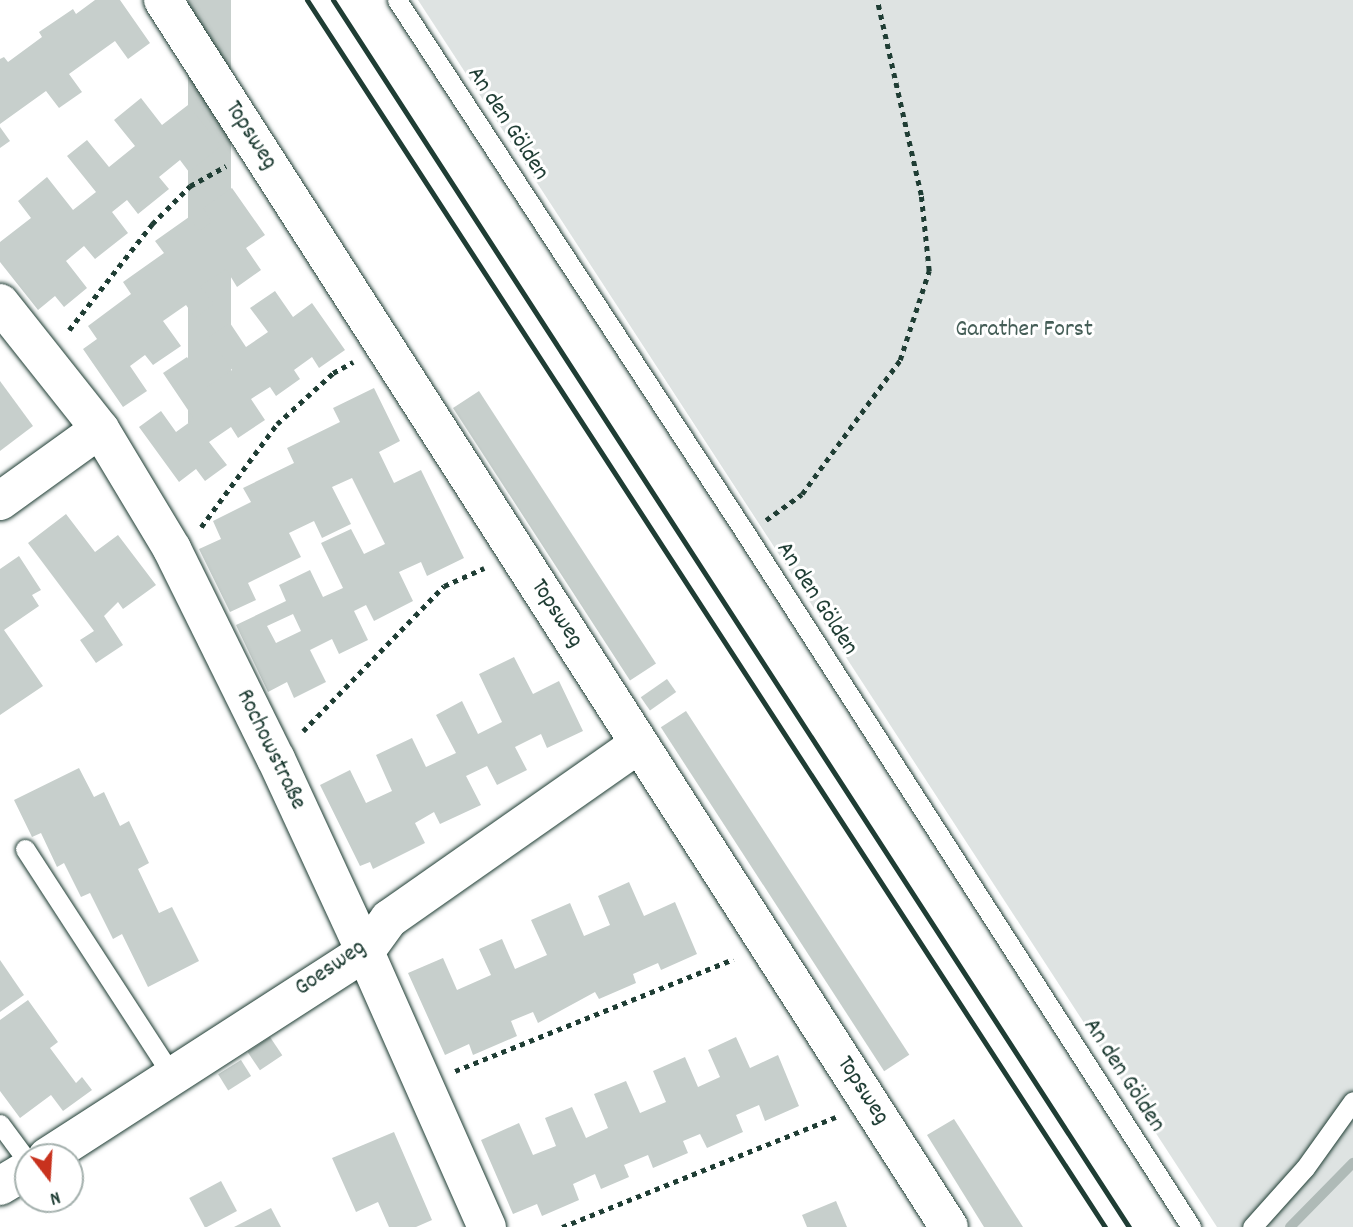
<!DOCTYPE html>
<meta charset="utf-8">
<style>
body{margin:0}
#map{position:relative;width:1353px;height:1227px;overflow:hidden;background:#fff;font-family:Dekko,sans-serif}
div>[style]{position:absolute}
.green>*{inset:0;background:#dee3e2}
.stream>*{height:10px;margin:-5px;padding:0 5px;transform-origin:5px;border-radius:5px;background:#afbab7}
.building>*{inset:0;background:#c7cfcc;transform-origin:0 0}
.path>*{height:4.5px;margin-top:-2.25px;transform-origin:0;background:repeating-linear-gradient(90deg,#1f3d34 0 5px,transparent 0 10px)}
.roads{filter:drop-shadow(0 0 2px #1f3d34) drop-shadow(0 0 2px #1f3d34)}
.service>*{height:19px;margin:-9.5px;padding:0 9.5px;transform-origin:9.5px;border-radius:9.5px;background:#fff}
.minor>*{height:38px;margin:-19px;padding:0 19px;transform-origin:19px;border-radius:19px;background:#fff}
.rail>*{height:5px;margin:-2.5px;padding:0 2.5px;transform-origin:2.5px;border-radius:2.5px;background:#1f3d34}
span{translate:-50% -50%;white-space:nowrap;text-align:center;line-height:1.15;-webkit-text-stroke:6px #fff;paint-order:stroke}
.street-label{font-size:24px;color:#1f3d34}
.park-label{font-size:24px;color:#455e57}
.north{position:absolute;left:14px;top:1143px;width:70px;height:70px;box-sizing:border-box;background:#fff;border:2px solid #a5b1ae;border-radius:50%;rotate:163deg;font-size:19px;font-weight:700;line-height:28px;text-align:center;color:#1f3d34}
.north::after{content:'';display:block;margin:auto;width:24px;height:32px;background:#c8321e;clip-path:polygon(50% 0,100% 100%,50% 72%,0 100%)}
</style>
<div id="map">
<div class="green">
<i style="clip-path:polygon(418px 0,1353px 0,1353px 1227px,1217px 1227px)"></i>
</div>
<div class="stream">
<i style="left:1290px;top:1227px;width:90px;rotate:-45.5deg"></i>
</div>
<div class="building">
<i style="clip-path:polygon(95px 0,120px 0,150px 43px,128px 59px,115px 41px,69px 74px,82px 92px,59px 108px,46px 91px,0 124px,0 59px,4px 57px,8px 62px,42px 37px,39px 32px,73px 9px,76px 14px)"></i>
<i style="left:188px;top:0;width:43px;height:423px"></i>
<i style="clip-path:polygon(141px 98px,162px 125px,188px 105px,221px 146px,189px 172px,180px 160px,159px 177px,169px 189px,138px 214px,127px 200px,112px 212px,128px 233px,95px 259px,84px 246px,66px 261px,87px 288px,64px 307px,55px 296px,38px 310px,0 262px,0 242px,31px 218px,18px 201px,47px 177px,73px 210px,96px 192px,67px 156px,87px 140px,109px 167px,135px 146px,114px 120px)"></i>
<i style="clip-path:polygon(0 127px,10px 141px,0 148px)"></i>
<i style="clip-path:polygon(232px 188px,265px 235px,246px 248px,261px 270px,237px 287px,226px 269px,200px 286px,214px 304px,195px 318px,186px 305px,163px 321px,181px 346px,153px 365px,145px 355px,130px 366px,147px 391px,123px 407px,83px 349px,97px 339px,88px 326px,131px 294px,123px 282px,164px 253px,155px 241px,189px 217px,199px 231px,212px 222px,203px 208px)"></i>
<i style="clip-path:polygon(275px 291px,293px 317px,312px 303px,345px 350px,319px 368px,312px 357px,294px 370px,300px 379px,276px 396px,270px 387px,251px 399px,265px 420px,238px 438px,231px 427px,209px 442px,227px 465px,205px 481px,196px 469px,179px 482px,139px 427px,161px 411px,176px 432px,194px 419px,163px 373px,187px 357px,207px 387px,232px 370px,209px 337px,230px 323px,246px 347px,268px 332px,250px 308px)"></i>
<i style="clip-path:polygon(0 381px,33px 426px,0 451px)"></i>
<i style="clip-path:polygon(evenodd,374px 388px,400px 441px,379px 452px,394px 483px,421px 470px,464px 558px,427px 576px,421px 562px,399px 572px,413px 601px,374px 621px,366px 605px,354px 611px,368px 640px,339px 654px,332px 639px,310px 650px,326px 682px,294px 698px,287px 682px,268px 692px,236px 625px,286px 601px,279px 585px,310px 570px,323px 597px,343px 588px,321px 543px,351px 529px,364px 554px,385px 544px,352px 478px,332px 487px,351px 524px,322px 538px,314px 521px,289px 533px,301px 557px,248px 583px,256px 600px,230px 612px,199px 549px,221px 539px,213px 521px,251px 502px,243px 488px,294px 463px,287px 448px,340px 422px,333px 408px,374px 388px,293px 614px,301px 631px,276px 643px,267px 626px,293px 614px)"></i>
<i style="left:479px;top:391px;width:325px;height:31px;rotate:57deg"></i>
<i style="clip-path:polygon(66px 514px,95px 552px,118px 535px,156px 585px,123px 609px,118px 602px,104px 616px,123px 645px,96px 663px,80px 640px,94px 631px,28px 543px)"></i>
<i style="clip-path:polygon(19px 556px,41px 590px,32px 595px,39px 606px,4px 630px,43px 686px,0 715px,0 569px)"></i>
<i style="clip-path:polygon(514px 657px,533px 694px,559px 681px,583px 731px,547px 748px,541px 734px,515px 747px,527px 770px,497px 785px,487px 766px,466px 776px,481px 805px,440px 824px,434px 812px,415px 823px,425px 843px,373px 869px,370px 862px,360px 866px,320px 785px,350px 770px,366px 803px,392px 791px,376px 755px,412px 738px,426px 767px,456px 753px,436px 715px,462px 701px,478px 734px,502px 722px,479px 674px)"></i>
<i style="left:667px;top:679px;width:16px;height:32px;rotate:55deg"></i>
<i style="left:686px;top:711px;width:410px;height:30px;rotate:57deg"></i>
<i style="clip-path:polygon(79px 768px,94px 797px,104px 792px,120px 826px,129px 821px,149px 863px,138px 869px,159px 913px,172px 907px,199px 961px,148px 987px,122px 934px,113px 939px,90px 893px,81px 897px,64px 863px,57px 867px,41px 833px,32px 837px,14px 800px)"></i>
<i style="clip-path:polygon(629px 882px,644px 916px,675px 902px,697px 954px,661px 970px,658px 963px,633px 974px,636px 983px,599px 999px,595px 992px,538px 1023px,533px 1012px,511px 1021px,517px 1036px,473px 1055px,469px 1044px,445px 1055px,408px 973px,443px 958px,457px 990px,491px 975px,479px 949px,502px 939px,515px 969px,547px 955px,531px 920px,570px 903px,584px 936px,610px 925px,598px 896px)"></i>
<i style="clip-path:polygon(0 960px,24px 995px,0 1012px)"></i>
<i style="clip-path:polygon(28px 1000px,58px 1042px,50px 1048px,76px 1083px,82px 1077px,92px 1090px,63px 1111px,51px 1095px,20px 1118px,0 1091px,0 1020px)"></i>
<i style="left:270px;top:1037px;width:22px;height:27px;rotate:56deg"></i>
<i style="clip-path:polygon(736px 1037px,750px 1068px,778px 1055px,799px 1106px,765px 1121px,759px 1105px,736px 1115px,743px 1132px,707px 1148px,700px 1134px,683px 1141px,688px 1153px,653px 1168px,648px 1155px,624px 1165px,629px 1177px,601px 1189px,595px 1174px,573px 1184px,579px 1200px,542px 1216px,537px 1204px,513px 1214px,481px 1140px,519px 1123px,533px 1155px,556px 1146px,545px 1118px,572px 1107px,586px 1138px,608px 1128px,594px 1094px,626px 1081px,640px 1113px,666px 1102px,653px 1071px,685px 1057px,698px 1087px,720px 1077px,708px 1050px)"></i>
<i style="left:241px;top:1060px;width:19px;height:27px;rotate:58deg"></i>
<i style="clip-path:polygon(954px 1119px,1023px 1227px,984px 1227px,927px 1135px)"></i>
<i style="clip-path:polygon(394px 1132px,432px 1220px,416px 1227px,389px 1227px,378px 1202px,356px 1212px,332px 1158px)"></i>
<i style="left:221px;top:1181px;width:34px;height:36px;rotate:62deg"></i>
<i style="clip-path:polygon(836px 1201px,847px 1227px,807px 1227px,802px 1215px)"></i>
<i style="clip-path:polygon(271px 1208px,281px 1227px,234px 1227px)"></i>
</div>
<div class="path">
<i style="left:69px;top:330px;width:135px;rotate:-51.9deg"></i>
<i style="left:152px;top:224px;width:54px;rotate:-45deg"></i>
<i style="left:190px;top:186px;width:41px;rotate:-29.1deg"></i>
<i style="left:766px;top:520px;width:44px;rotate:-35.8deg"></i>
<i style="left:802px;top:494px;width:166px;rotate:-53.8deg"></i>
<i style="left:900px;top:360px;width:94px;rotate:-72deg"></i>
<i style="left:929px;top:271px;width:76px;rotate:-96deg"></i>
<i style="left:921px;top:195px;width:200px;rotate:-102.7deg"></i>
<i style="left:201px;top:527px;width:128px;rotate:-53.6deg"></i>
<i style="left:277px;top:424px;width:76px;rotate:-42.3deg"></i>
<i style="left:333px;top:373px;width:23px;rotate:-29deg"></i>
<i style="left:303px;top:731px;width:202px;rotate:-45.8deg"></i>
<i style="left:444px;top:586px;width:44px;rotate:-24.2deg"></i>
<i style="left:455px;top:1071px;width:300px;rotate:-21.9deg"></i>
<i style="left:562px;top:1227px;width:295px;rotate:-21.9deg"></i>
</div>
<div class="roads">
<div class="service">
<i style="left:397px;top:0;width:638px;rotate:56.83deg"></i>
<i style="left:746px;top:534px;width:824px;rotate:57.29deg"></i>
<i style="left:25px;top:849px;width:270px;rotate:57deg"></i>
<i style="left:0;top:1124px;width:47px;rotate:53.6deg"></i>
<i style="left:1252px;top:1227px;width:79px;rotate:-48.1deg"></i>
<i style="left:1305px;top:1168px;width:82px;rotate:-54.4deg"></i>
</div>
<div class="minor">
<i style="left:163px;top:0;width:1457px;rotate:57.36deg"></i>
<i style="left:0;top:303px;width:161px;rotate:51.6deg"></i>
<i style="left:100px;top:429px;width:140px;rotate:59deg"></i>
<i style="left:172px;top:549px;width:234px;rotate:63.7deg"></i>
<i style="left:276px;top:759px;width:213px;rotate:65.2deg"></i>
<i style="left:365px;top:952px;width:301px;rotate:66.1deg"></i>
<i style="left:0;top:501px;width:123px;rotate:-35.8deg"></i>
<i style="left:47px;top:1157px;width:378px;rotate:-32.8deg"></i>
<i style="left:365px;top:952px;width:41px;rotate:-54deg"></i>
<i style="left:389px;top:919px;width:305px;rotate:-35deg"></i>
<i style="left:0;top:1186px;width:33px;rotate:-31deg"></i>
</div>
</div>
<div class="rail">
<i style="left:307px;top:0;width:1464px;rotate:56.96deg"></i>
<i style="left:333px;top:0;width:1463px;rotate:57.03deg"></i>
</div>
<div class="street-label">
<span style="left:507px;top:124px;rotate:57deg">An den Gölden</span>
<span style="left:250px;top:136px;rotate:57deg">Topsweg</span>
<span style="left:816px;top:599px;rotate:57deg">An den Gölden</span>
<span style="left:556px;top:614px;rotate:57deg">Topsweg</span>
<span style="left:270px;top:750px;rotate:64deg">Rochowstraße</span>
<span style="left:331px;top:969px;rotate:-35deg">Goesweg</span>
<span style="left:1123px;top:1076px;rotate:57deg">An den Gölden</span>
<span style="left:862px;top:1091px;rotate:57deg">Topsweg</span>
</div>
<div class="park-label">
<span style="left:1024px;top:331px">Garather Forst</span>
</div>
<div class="north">N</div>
</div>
